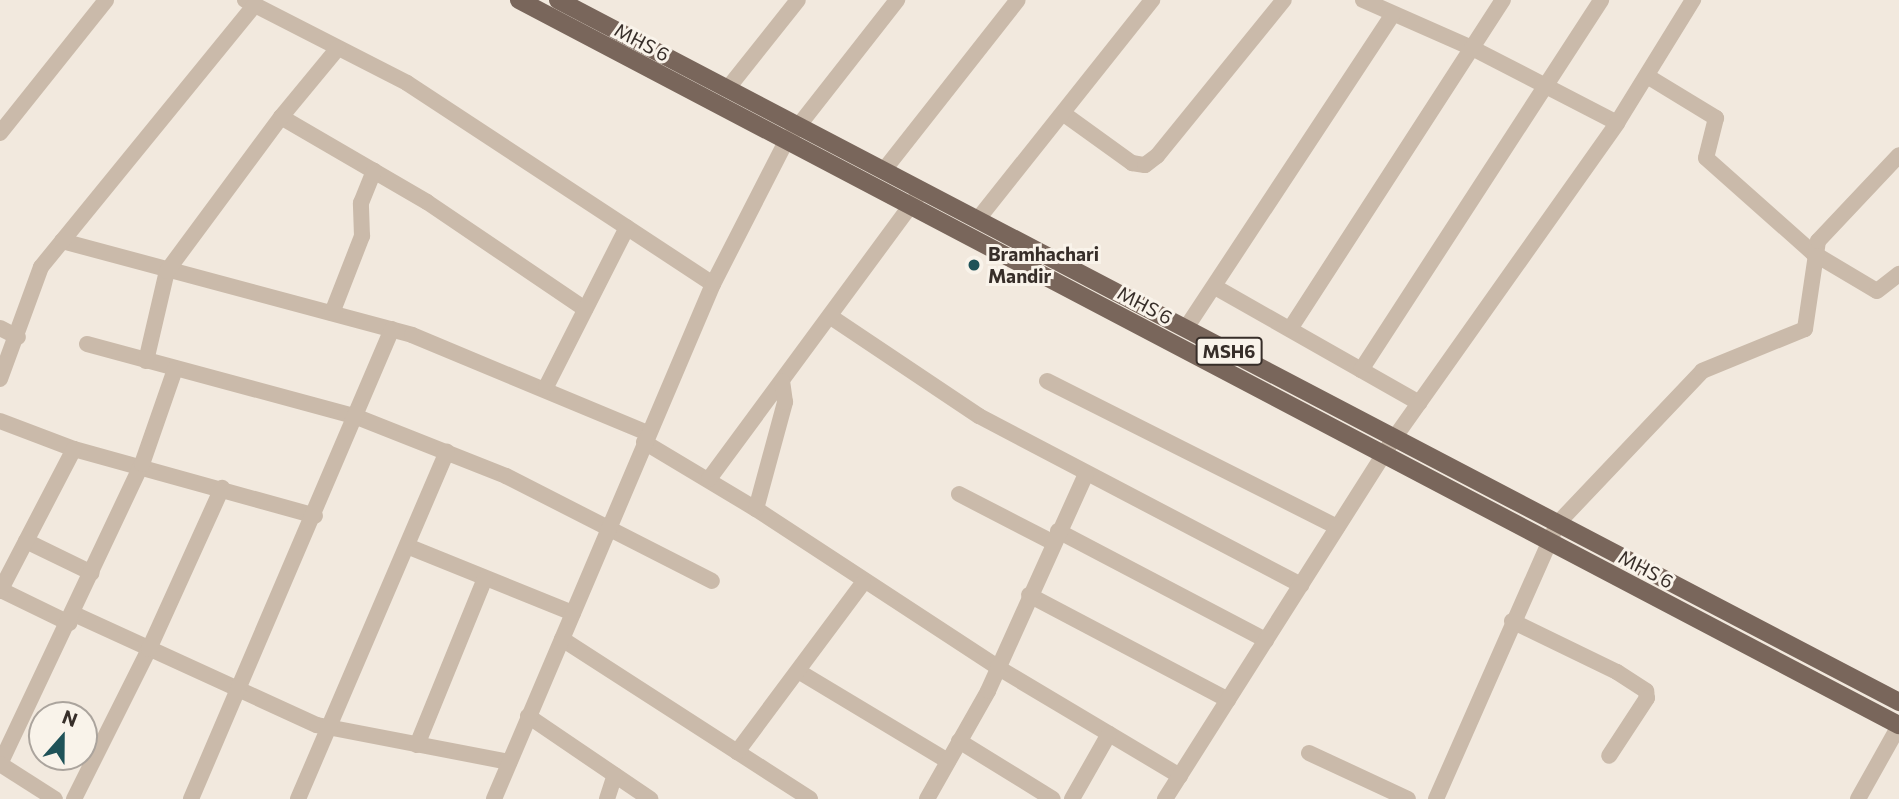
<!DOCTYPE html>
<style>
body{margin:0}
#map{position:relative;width:1899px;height:799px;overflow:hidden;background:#f2e9de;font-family:Commissioner,sans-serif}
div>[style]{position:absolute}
.minor>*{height:16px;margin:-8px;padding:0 8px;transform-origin:8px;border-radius:8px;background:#cabaaa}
.major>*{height:18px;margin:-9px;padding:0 9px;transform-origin:9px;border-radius:9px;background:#79665b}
.dots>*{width:19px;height:19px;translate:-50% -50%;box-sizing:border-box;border:4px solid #f9f3ea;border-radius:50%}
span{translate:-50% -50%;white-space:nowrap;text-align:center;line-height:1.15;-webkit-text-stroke:6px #f9f3ea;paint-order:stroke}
.shield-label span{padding:2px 5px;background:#f9f3ea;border:2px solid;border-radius:5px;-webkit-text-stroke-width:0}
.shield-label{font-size:18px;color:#372e29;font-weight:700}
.street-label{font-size:19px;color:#372e29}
.poi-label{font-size:19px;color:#372e29;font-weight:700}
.left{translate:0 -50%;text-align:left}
.north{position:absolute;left:28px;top:701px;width:70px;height:70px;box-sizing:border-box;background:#f9f3ea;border:2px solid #aba49d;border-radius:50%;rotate:21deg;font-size:19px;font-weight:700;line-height:28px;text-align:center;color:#372e29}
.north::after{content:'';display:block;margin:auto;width:24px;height:32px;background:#1f5258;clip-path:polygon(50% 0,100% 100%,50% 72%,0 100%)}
</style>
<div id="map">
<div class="minor">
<i style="left:245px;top:0;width:182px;rotate:27.1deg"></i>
<i style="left:407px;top:83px;width:366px;rotate:33.3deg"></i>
<i style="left:1363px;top:0;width:119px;rotate:23.8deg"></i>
<i style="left:1472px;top:48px;width:163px;rotate:27.3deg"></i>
<i style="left:1647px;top:76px;width:81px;rotate:31.3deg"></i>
<i style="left:1716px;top:118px;width:41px;rotate:104deg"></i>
<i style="left:1706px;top:158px;width:143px;rotate:41.6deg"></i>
<i style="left:1813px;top:253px;width:74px;rotate:30.7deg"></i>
<i style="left:1877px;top:291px;width:28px;rotate:-38deg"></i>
<i style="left:728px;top:88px;width:112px;rotate:-51.5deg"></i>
<i style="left:1064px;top:114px;width:84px;rotate:35.8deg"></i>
<i style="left:1132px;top:163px;width:13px;rotate:9deg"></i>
<i style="left:1145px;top:165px;width:15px;rotate:-37deg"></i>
<i style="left:1157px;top:156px;width:201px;rotate:-50.9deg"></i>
<i style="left:281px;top:117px;width:169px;rotate:30.2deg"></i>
<i style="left:427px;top:202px;width:191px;rotate:34.1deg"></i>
<i style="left:0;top:133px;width:170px;rotate:-51.4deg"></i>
<i style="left:884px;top:170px;width:216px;rotate:-51.8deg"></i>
<i style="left:978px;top:219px;width:280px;rotate:-51.5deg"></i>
<i style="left:62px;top:241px;width:362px;rotate:15deg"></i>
<i style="left:412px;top:335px;width:256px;rotate:22.6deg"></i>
<i style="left:1215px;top:287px;width:235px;rotate:29.6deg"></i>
<i style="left:332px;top:313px;width:83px;rotate:-68.7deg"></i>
<i style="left:362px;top:236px;width:33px;rotate:-92deg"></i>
<i style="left:361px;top:203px;width:35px;rotate:-68deg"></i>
<i style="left:831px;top:317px;width:178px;rotate:33.8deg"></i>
<i style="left:979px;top:416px;width:364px;rotate:27.7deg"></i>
<i style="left:0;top:328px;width:20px;rotate:27deg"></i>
<i style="left:1186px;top:328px;width:375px;rotate:-56.6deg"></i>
<i style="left:1290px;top:329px;width:392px;rotate:-57.1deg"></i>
<i style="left:87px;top:344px;width:280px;rotate:15.1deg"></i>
<i style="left:357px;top:417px;width:160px;rotate:21.6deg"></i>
<i style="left:506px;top:476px;width:231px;rotate:27deg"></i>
<i style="left:146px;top:361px;width:92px;rotate:-76.9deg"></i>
<i style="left:167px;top:271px;width:192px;rotate:-53.5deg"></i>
<i style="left:281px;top:117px;width:89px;rotate:-50.4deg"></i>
<i style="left:1361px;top:370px;width:441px;rotate:-57deg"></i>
<i style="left:0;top:379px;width:119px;rotate:-69.9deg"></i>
<i style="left:41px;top:267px;width:338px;rotate:-50.8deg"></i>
<i style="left:1047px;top:381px;width:325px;rotate:26.7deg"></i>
<i style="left:546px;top:387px;width:179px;rotate:-63.1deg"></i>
<i style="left:0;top:421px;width:79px;rotate:20.7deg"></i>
<i style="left:74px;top:449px;width:250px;rotate:15.5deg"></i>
<i style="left:644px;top:442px;width:131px;rotate:30.9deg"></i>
<i style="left:756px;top:509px;width:288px;rotate:33.2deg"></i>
<i style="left:997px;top:667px;width:213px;rotate:30.8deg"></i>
<i style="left:709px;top:479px;width:359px;rotate:-53.6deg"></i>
<i style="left:959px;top:494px;width:105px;rotate:27.3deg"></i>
<i style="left:756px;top:509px;width:111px;rotate:-74.8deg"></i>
<i style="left:785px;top:402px;width:21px;rotate:-98deg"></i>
<i style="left:1058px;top:531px;width:235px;rotate:27.7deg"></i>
<i style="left:26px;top:541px;width:73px;rotate:25.9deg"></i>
<i style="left:407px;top:546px;width:179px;rotate:22deg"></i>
<i style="left:1px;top:590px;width:76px;rotate:25.9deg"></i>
<i style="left:0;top:591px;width:160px;rotate:-62.5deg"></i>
<i style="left:1029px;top:595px;width:225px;rotate:27.8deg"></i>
<i style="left:74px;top:614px;width:267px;rotate:24.6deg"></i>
<i style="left:317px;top:725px;width:196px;rotate:10.9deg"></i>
<i style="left:1512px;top:621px;width:117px;rotate:25.9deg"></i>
<i style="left:1617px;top:672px;width:35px;rotate:33deg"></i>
<i style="left:1646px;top:691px;width:7px;rotate:82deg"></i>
<i style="left:1647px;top:698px;width:69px;rotate:123.2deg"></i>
<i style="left:562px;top:639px;width:295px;rotate:32.8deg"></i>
<i style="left:798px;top:671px;width:175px;rotate:31deg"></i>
<i style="left:528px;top:716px;width:148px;rotate:34.2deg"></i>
<i style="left:959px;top:741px;width:110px;rotate:31.7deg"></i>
<i style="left:417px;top:745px;width:180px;rotate:-67.8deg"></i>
<i style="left:737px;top:752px;width:211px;rotate:-53.3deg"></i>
<i style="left:1309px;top:753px;width:109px;rotate:24.9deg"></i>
<i style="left:0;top:764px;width:332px;rotate:-64.7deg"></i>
<i style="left:142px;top:464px;width:101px;rotate:-70.8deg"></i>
<i style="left:0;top:764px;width:65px;rotate:32.5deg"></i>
<i style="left:74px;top:799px;width:168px;rotate:-63.4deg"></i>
<i style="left:149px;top:649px;width:177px;rotate:-65.6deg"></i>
<i style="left:191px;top:799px;width:511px;rotate:-66.85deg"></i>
<i style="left:298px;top:799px;width:378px;rotate:-66.8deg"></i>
<i style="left:494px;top:799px;width:560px;rotate:-66.96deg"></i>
<i style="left:713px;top:284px;width:158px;rotate:-62.9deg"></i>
<i style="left:785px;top:143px;width:182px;rotate:-51.9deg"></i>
<i style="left:607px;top:799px;width:25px;rotate:-72deg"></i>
<i style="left:927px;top:799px;width:124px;rotate:-60.5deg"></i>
<i style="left:988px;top:691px;width:238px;rotate:-65.7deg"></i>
<i style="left:1072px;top:799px;width:75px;rotate:-60.4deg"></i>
<i style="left:1165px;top:799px;width:429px;rotate:-57.6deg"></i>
<i style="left:1395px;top:437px;width:385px;rotate:-54.7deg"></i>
<i style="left:1617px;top:123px;width:145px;rotate:-58.3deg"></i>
<i style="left:1436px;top:799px;width:302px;rotate:-66.2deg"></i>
<i style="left:1558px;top:523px;width:209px;rotate:-46.5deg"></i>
<i style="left:1702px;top:371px;width:111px;rotate:-22.2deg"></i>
<i style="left:1805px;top:329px;width:89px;rotate:-81.6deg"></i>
<i style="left:1818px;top:241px;width:118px;rotate:-46.7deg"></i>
<i style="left:1858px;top:799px;width:84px;rotate:-60.7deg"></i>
</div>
<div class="major">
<i style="left:519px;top:0;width:1559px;rotate:27.72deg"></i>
<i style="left:558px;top:0;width:1514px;rotate:27.63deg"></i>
</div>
<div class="dots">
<i style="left:974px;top:265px;background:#1f5258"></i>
</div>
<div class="shield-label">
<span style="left:1229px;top:351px">MSH6</span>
</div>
<div class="street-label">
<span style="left:642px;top:42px;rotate:28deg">MHS 6</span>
<span style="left:1145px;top:305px;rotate:28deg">MHS 6</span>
<span style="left:1646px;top:569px;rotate:28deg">MHS 6</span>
</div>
<div class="poi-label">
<span class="left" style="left:988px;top:265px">Bramhachari<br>Mandir</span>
</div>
<div class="north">N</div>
</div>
